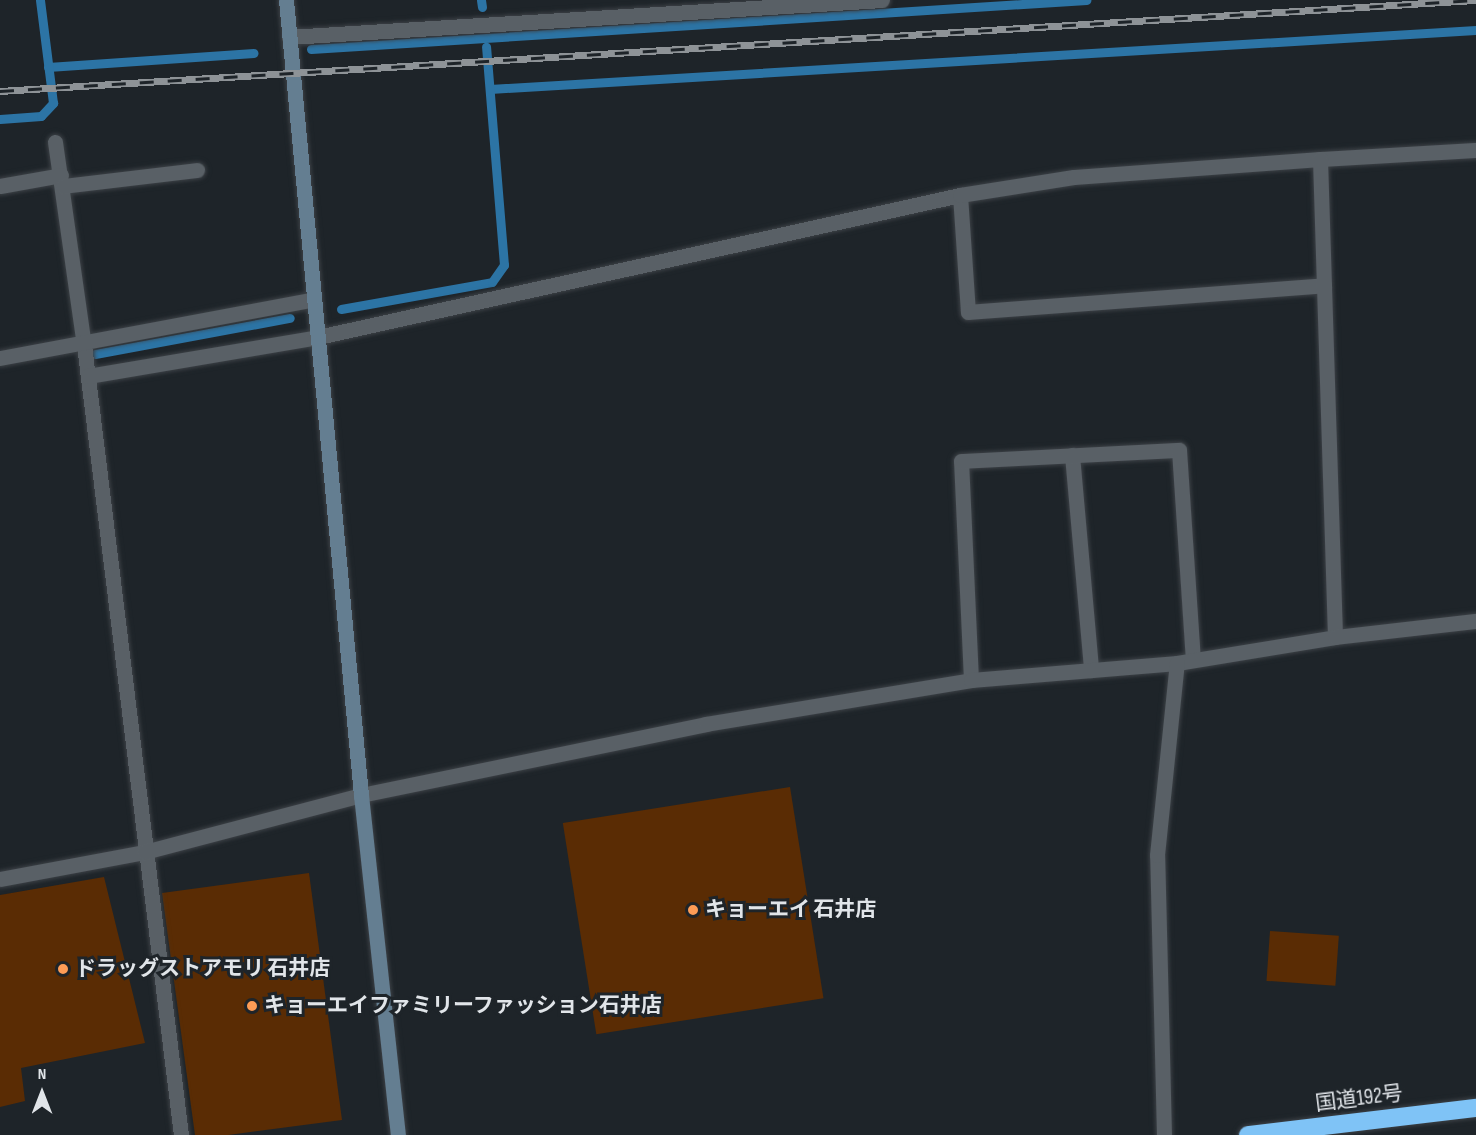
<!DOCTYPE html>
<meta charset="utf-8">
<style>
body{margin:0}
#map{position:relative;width:1476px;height:1135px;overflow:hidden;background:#1e2429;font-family:"Sofia Sans Condensed","Noto Sans JP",sans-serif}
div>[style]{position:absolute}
.stream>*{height:9px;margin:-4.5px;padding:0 4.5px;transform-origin:4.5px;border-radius:4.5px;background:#2c74a5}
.building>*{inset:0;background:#5a2c04;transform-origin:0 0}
.roads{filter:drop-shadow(0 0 2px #3c4146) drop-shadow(0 0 2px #3c4146)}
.street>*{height:15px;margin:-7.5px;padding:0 7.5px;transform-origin:7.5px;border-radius:7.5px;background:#596066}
.secondary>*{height:15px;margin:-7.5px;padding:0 7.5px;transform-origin:7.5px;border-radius:7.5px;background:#647e91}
.highway>*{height:18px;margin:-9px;padding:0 9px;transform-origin:9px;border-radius:9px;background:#7fc3f6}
.rail>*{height:7px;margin-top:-3.5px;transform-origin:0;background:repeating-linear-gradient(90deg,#1e2429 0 14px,#8e9397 0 28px);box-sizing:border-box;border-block:2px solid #8e9397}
.dots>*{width:16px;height:16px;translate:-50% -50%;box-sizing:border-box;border:3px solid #1e2429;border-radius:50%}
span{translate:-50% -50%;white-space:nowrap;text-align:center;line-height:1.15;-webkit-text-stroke:6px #1e2429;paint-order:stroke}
.poi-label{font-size:21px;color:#e1e5e9;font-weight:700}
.left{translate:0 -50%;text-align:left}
.street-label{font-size:21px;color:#e1e5e9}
.north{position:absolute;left:12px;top:1063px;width:60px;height:60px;-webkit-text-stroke:4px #1e2429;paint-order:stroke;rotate:0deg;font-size:16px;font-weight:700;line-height:24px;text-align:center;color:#e1e5e9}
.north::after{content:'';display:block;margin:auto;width:21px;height:27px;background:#e1e5e9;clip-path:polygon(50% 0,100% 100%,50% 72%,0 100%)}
</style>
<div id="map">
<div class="stream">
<i style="left:481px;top:0;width:7px;rotate:82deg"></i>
<i style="left:311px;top:49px;width:777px;rotate:-3.62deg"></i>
<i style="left:48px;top:67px;width:206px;rotate:-3.9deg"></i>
<i style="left:490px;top:89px;width:988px;rotate:-3.42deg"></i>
<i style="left:0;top:119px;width:41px;rotate:-4.2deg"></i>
<i style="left:41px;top:116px;width:18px;rotate:-47deg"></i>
<i style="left:53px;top:103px;width:104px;rotate:-97.2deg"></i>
<i style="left:341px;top:309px;width:153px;rotate:-10.1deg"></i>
<i style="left:492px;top:282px;width:21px;rotate:-55deg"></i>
<i style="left:504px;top:265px;width:219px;rotate:-94.7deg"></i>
<i style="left:95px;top:354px;width:198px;rotate:-10.5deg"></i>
</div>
<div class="building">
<i style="left:790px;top:787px;width:214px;height:230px;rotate:81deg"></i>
<i style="clip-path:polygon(309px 873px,342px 1120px,228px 1135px,195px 1135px,162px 893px)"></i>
<i style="clip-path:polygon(104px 877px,145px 1043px,21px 1068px,25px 1101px,0 1107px,0 895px)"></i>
<i style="left:1270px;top:931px;width:69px;height:50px;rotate:4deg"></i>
</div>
<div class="roads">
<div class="street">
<i style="left:289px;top:37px;width:594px;rotate:-3.57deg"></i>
<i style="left:55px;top:142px;width:205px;rotate:81.9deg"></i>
<i style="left:84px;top:345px;width:796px;rotate:83deg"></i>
<i style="left:1320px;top:159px;width:156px;rotate:-3.3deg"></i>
<i style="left:0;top:186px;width:62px;rotate:-10.2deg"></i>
<i style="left:63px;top:186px;width:135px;rotate:-6.8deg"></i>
<i style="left:960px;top:195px;width:117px;rotate:86.1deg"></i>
<i style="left:968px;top:312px;width:357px;rotate:-4.3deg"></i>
<i style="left:0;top:358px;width:319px;rotate:-10.6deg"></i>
<i style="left:88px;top:376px;width:233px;rotate:-9.6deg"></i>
<i style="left:318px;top:337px;width:658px;rotate:-12.47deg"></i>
<i style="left:960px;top:195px;width:115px;rotate:-9deg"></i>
<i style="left:1074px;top:177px;width:247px;rotate:-4.2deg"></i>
<i style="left:1320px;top:159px;width:478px;rotate:88.2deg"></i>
<i style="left:1072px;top:455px;width:216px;rotate:84.9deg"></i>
<i style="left:971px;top:680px;width:219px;rotate:-92.6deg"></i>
<i style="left:961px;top:461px;width:218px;rotate:-2.9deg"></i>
<i style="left:1179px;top:450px;width:210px;rotate:86.2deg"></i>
<i style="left:0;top:879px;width:147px;rotate:-10.6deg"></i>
<i style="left:144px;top:852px;width:224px;rotate:-14.7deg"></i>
<i style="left:361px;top:795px;width:352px;rotate:-11.6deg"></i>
<i style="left:706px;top:724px;width:269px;rotate:-9.4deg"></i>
<i style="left:971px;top:680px;width:207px;rotate:-4.7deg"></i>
<i style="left:1177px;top:663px;width:160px;rotate:-9.3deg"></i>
<i style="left:1335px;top:637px;width:142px;rotate:-6.5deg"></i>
<i style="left:1164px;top:1135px;width:280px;rotate:-91.4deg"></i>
<i style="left:1157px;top:855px;width:193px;rotate:-84.1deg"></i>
</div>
<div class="secondary">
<i style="left:286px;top:0;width:799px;rotate:84.61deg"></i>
<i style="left:361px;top:795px;width:342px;rotate:83.8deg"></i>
</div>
<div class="highway">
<i style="left:1248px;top:1135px;width:230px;rotate:-6.8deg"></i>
</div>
</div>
<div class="rail">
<i style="left:0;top:91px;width:1479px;rotate:-3.53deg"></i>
</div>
<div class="dots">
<i style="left:693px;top:910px;background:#fd9c56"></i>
<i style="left:63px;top:969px;background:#fd9c56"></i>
<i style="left:252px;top:1006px;background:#fd9c56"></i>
</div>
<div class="poi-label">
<span class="left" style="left:705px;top:910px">キョーエイ 石井店</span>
<span class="left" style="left:75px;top:969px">ドラッグストアモリ 石井店</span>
<span class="left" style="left:264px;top:1006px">キョーエイファミリーファッション石井店</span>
</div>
<div class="street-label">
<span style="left:1359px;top:1099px;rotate:-7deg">国道192号</span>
</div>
<div class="north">N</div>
</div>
